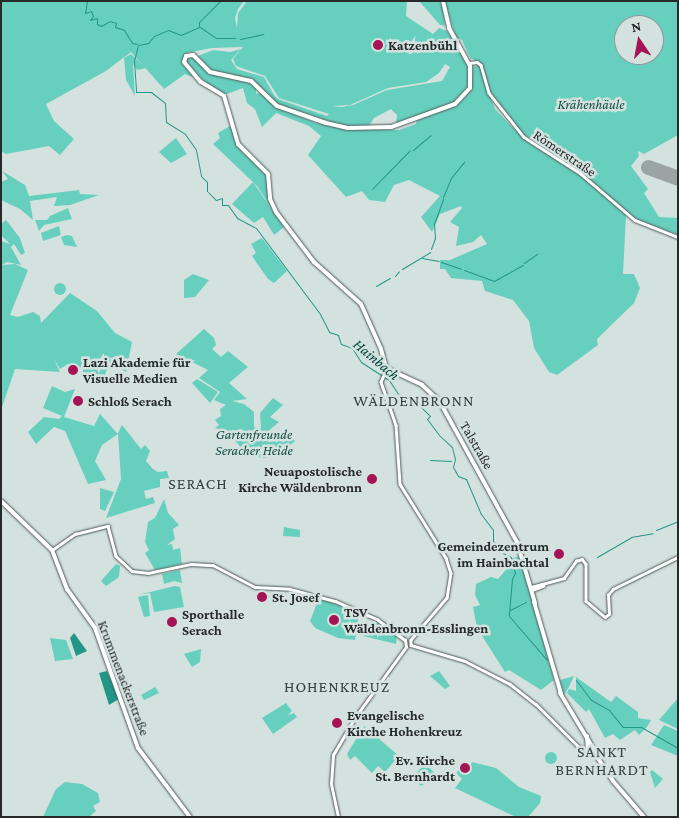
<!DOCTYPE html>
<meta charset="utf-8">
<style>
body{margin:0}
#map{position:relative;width:679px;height:818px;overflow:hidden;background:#d4e2df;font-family:"Crimson Pro",serif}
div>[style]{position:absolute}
.green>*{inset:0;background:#67cfbe}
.round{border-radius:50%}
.water>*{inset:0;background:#229787}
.stream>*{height:1px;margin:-0.5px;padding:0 0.5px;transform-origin:0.5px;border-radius:0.5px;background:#229787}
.runway>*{height:15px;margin:-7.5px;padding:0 7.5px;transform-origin:7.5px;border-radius:7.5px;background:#9aa4a2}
.roads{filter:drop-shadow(0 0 1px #4e5a58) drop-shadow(0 0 1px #4e5a58)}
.minor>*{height:2.5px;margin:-1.25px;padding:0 1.25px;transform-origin:1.25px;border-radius:1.25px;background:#fff}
.major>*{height:4px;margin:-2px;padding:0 2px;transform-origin:2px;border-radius:2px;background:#fff}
.dots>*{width:14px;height:14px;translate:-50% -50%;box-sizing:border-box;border:2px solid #d4e2df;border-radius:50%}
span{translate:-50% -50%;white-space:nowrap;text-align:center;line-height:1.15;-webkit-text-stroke:5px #d4e2df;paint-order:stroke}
.poi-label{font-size:14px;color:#262b2a;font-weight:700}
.left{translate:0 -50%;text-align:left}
.right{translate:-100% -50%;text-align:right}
.park-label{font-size:14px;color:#125047;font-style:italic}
.street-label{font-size:14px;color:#262b2a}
.water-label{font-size:15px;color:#00453d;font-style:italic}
.quarter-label{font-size:16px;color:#36413e;letter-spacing:1px}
.frame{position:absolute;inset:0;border:2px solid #262b2a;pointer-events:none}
.north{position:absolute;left:614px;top:15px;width:50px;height:50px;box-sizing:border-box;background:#d4e2df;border:1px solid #8e9997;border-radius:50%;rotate:348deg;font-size:14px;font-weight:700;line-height:20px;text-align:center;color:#262b2a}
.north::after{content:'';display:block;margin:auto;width:18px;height:22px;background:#a41354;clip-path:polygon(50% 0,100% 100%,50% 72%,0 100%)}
</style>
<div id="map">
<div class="green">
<i style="clip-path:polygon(evenodd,1px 1px,244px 1px,238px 9px,235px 18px,237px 28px,238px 13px,247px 1px,407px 1px,406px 16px,433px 34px,439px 28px,447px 31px,467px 63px,469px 85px,454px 102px,396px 124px,397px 115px,391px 109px,374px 118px,369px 126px,348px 127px,279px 106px,252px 80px,212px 71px,198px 56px,213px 50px,230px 52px,241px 49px,231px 60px,237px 69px,264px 77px,274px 95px,278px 99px,327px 116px,329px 114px,279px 98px,265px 76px,236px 66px,233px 59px,243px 47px,212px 48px,186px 53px,182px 64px,195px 78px,185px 74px,164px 89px,131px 52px,106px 71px,46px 104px,54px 121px,74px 139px,60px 155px,49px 146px,6px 154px,1px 151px,1px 1px,445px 64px,450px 67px,442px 81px,387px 90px,353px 105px,342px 107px,332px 106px,350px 105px,388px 88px,426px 82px,439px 73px,445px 64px)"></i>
<i style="clip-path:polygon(419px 1px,442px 1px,445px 26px,440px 25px)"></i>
<i style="clip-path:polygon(evenodd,444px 1px,678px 1px,678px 135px,644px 154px,638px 151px,639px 156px,631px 166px,648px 189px,644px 193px,659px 217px,678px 218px,678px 235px,636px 220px,580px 172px,519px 131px,490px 91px,482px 64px,470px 58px,462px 40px,456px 37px,444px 1px,624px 25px,654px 25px,654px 55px,624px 55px,624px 25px)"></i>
<i style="clip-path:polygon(131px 54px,146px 68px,137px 70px,133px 64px,135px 96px,126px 80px,124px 58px)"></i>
<i style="clip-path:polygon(191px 56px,207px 71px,247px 80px,256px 87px,256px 94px,261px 93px,275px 107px,316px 123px,344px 129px,399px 130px,416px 124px,417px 119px,465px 98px,472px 85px,473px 67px,479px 65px,495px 109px,515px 130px,576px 172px,626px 215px,623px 274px,634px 274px,640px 288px,634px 303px,597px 339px,598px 345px,557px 375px,549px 372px,534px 348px,529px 321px,513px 300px,485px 291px,482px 281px,451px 278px,445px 269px,440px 269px,440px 260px,450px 260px,487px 244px,481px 235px,473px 242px,456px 246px,459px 227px,450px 222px,462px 208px,461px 206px,440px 214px,432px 232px,421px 217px,440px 196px,409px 180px,394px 185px,385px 202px,369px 200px,362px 191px,346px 197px,308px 155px,321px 136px,309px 126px,276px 113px,262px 127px,255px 109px,247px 103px,243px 88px,224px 95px,208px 85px,185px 62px)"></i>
<i style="clip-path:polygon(230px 126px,240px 150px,266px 172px,269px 202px,278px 218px,257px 186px,213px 144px,220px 138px,218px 133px)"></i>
<i style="clip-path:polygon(176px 138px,187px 154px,171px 163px,159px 152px)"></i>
<i style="clip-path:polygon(2px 171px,25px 185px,29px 196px,79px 190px,80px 194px,99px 195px,70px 205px,54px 206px,57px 197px,30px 201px,33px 220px,20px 209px,1px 200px,1px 182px,8px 179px)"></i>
<i style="clip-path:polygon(253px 182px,284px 227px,274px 235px,263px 217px,254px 223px,232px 204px)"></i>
<i style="clip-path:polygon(68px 208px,72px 219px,44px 225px,39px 231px,35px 220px,47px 220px,50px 216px)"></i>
<i style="clip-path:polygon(6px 220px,20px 238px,25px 253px,21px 255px,14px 244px,11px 247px,21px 265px,7px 262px,2px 265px,15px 264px,28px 270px,10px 315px,18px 317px,33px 312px,40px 316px,41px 323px,70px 293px,97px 311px,115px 333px,132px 342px,126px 372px,120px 368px,121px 361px,109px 362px,105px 375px,83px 372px,83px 368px,68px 364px,60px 369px,54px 359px,60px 372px,15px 369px,1px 410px,1px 241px,10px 244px,1px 235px,1px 224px)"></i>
<i style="clip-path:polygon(59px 226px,61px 235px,43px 241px,41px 233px)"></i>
<i style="clip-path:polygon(67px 235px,72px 236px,77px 247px,64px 245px,61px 237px)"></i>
<i style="clip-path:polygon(262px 238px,287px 271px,274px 283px,268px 279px,252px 256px,256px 253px,251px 244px)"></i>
<i style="clip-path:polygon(193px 274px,209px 280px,195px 297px,184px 298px,184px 280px)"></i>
<i class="round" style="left:54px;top:283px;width:12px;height:12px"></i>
<i style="clip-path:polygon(204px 329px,214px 338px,216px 345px,212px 349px,221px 357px,228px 351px,248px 367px,229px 383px,247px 399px,232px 401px,244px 404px,254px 412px,254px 427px,261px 429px,260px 413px,273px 398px,283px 405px,270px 417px,279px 422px,266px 433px,272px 438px,292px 437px,295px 441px,283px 451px,265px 458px,249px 456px,226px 431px,215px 428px,219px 425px,215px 420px,221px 416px,220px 409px,226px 405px,214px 400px,220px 392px,199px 378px,208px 370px,176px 354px)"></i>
<i style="clip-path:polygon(197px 379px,218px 392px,210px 403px,192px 383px)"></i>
<i style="clip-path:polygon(52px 386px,65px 392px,75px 389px,64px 417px,94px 426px,100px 414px,116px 432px,118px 434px,102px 445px,95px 461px,106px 480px,88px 484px,65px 431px,54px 427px,36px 444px,28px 432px,44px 417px,59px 419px,62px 416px,43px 408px)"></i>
<i style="clip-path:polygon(122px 425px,141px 449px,145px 445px,150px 451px,146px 461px,153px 469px,158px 472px,167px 471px,169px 478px,160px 479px,160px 487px,144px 491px,146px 499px,153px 497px,155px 503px,106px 518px,121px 479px,118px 433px)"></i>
<i style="clip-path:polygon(100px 488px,114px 492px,105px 511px,100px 509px)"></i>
<i style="clip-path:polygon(164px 499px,168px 513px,179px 525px,173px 529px,175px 539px,167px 545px,172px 544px,173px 550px,180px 548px,182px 564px,155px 570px,145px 553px,149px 550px,145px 542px,148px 522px,155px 518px)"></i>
<i style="clip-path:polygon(284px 527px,300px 530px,300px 537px,283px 536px)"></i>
<i style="clip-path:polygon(520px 556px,554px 680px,541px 690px,509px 670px,505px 672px,477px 628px,473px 607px,480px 605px,475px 595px,476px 584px,491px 577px,498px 579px,511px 564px,510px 559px)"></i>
<i style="clip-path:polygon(116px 564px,120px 566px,119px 577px,106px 586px,101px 581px)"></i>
<i style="clip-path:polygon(180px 570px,182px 583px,174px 581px,164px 584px,162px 574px)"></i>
<i style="clip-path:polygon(175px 586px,180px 587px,184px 607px,154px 612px,150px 593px,138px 595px)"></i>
<i style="clip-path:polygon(148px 595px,150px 616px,144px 617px,138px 597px)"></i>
<i style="clip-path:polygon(319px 598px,359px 613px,355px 640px,338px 638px,315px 628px,310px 621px)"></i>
<i style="clip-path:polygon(376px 621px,397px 636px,396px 644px,363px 636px,364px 628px,374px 629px)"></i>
<i style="clip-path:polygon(50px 638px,66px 640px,73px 659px,55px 661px)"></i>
<i style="clip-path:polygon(201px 649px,200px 662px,192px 667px,184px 654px)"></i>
<i style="clip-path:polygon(439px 671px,450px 686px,445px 689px,430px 676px)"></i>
<i style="clip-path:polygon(574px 676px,569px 687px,564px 695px,560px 680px)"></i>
<i style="clip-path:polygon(576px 677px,611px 702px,616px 696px,638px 712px,638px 718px,651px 720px,647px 727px,639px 735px,635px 730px,620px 740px,613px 734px,605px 738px,589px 709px,586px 712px,567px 693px,569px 689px,576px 691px)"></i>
<i style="clip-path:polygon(155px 687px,159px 693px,144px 700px,141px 695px)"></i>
<i style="clip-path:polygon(678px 698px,678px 729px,659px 720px)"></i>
<i style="clip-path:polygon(286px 703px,292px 711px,288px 715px,294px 713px,297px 717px,273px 734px,262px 718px)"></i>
<i style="clip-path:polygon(664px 725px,678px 731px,678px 756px,651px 745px)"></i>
<i style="clip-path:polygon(364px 726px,399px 756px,385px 772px,378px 766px,372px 773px,355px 756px,350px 760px,347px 754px)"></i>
<i class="round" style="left:545px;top:752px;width:12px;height:12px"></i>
<i style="clip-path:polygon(472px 762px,496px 768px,519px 787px,541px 796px,540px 803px,528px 817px,516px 817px,455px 788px,462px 779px,456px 773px,460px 768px,467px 773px)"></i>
<i style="clip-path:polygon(425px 764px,437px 775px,421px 786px,412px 777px)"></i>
<i style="clip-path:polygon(652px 770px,663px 779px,655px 788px,650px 772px)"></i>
<i style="clip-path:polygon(65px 782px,82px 784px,98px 793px,100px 802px,93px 806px,96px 811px,89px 817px,43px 817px,56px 789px)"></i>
</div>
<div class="water">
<i style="clip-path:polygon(74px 633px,87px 651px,76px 656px,70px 638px)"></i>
<i style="clip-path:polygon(107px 671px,119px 699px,109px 705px,99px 673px)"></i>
</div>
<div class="stream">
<i style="left:87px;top:1px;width:12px;rotate:99deg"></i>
<i style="left:85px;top:13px;width:6px;rotate:-18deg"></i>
<i style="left:91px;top:11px;width:5px;rotate:68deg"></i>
<i style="left:93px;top:16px;width:5px;rotate:127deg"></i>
<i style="left:90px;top:20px;width:7px;rotate:-16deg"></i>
<i style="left:97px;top:18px;width:6px;rotate:90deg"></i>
<i style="left:97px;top:24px;width:4px;rotate:27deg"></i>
<i style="left:101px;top:26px;width:10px;rotate:-29deg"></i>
<i style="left:110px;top:21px;width:6px;rotate:18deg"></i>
<i style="left:116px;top:23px;width:4px;rotate:104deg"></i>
<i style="left:115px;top:27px;width:9px;rotate:18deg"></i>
<i style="left:124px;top:30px;width:15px;rotate:58deg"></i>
<i style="left:132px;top:43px;width:5px;rotate:11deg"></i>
<i style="left:200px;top:27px;width:19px;rotate:35deg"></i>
<i style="left:216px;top:38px;width:19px"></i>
<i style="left:240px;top:39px;width:24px;rotate:-12deg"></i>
<i style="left:138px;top:45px;width:16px;rotate:104deg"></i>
<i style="left:134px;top:61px;width:31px;rotate:86deg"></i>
<i style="left:136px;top:92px;width:15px"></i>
<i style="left:151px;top:92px;width:18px;rotate:38deg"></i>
<i style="left:165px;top:103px;width:19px;rotate:87deg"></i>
<i style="left:166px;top:122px;width:22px;rotate:32deg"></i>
<i style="left:185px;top:134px;width:19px;rotate:55deg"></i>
<i style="left:196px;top:150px;width:26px;rotate:79deg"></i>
<i style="left:201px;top:176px;width:8px;rotate:45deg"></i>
<i style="left:207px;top:182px;width:9px;rotate:90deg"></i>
<i style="left:139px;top:45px;width:9px;rotate:-13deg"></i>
<i style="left:148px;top:43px;width:9px;rotate:-49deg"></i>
<i style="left:154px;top:36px;width:15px;rotate:-23deg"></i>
<i style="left:168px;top:30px;width:14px;rotate:21deg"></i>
<i style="left:181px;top:35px;width:20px;rotate:-24deg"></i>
<i style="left:199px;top:27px;width:5px;rotate:-90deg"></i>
<i style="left:199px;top:22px;width:30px;rotate:-45deg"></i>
<i style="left:413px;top:150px;width:23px;rotate:-40deg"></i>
<i style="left:372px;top:189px;width:54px;rotate:-45.7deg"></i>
<i style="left:208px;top:192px;width:11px;rotate:45deg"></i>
<i style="left:216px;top:200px;width:6px;rotate:-18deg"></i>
<i style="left:222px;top:198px;width:7px;rotate:90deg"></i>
<i style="left:222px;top:205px;width:6px"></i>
<i style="left:228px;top:205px;width:16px;rotate:55deg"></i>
<i style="left:237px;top:218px;width:21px;rotate:28deg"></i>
<i style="left:256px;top:228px;width:107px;rotate:53.3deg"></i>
<i style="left:320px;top:314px;width:20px;rotate:63deg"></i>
<i style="left:329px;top:332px;width:9px;rotate:18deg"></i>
<i style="left:338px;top:335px;width:9px;rotate:72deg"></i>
<i style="left:341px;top:344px;width:12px;rotate:20deg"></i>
<i style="left:352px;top:348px;width:17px;rotate:57deg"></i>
<i style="left:361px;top:362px;width:33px;rotate:33deg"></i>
<i style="left:389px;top:380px;width:17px;rotate:57deg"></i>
<i style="left:398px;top:394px;width:18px;rotate:22deg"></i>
<i style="left:415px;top:401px;width:21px;rotate:45deg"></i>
<i style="left:430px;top:416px;width:4px;rotate:135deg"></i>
<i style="left:427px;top:419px;width:21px;rotate:53deg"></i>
<i style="left:440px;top:436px;width:16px;rotate:43deg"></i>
<i style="left:452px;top:447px;width:12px;rotate:76deg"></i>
<i style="left:455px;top:459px;width:8px;rotate:104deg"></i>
<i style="left:453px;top:467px;width:10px;rotate:61deg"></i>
<i style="left:458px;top:476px;width:9px;rotate:21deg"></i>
<i style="left:466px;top:479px;width:38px;rotate:67deg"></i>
<i style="left:481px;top:514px;width:20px;rotate:53deg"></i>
<i style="left:493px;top:530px;width:11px;rotate:90deg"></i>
<i style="left:493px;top:541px;width:16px;rotate:50deg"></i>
<i style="left:503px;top:553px;width:9px;rotate:27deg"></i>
<i style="left:511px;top:557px;width:16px;rotate:76deg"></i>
<i style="left:515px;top:573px;width:7px;rotate:117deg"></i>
<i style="left:512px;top:579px;width:37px;rotate:95deg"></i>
<i style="left:509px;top:616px;width:58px;rotate:49.2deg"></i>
<i style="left:443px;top:197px;width:21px;rotate:-67deg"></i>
<i style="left:451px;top:178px;width:21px;rotate:-51deg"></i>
<i style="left:431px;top:249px;width:12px;rotate:-70deg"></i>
<i style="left:435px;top:238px;width:14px;rotate:-94deg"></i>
<i style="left:434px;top:224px;width:27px;rotate:-70deg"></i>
<i style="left:422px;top:258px;width:17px;rotate:10deg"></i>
<i style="left:441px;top:262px;width:21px;rotate:19deg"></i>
<i style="left:524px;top:263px;width:16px;rotate:-35deg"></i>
<i style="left:402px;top:269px;width:33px;rotate:-31deg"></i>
<i style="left:464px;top:270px;width:32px;rotate:20deg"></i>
<i style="left:494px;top:281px;width:33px;rotate:-29deg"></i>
<i style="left:395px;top:276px;width:6px;rotate:-51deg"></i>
<i style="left:376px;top:286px;width:16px;rotate:-30deg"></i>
<i style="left:430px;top:460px;width:21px;rotate:3deg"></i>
<i style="left:656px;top:530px;width:24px;rotate:-22deg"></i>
<i style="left:597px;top:557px;width:39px;rotate:-30deg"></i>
<i style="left:631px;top:537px;width:22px;rotate:-10deg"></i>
<i style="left:510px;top:610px;width:18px;rotate:-27deg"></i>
<i style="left:576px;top:680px;width:25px;rotate:53deg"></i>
<i style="left:591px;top:700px;width:21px;rotate:29deg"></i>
<i style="left:609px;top:710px;width:22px;rotate:51deg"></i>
<i style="left:623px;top:727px;width:18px"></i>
<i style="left:641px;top:727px;width:43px;rotate:29.6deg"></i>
</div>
<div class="runway">
<i style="left:648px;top:167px;width:32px;rotate:20deg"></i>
</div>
<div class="roads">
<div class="minor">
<i style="left:469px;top:63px;width:8px;rotate:-7deg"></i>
<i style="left:477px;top:62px;width:5px;rotate:37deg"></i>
<i style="left:481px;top:65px;width:29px;rotate:74deg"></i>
<i style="left:489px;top:93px;width:56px;rotate:51.5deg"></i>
<i style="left:524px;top:137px;width:67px;rotate:32.7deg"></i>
<i style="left:580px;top:173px;width:72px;rotate:40.5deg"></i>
<i style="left:635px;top:220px;width:46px;rotate:21.6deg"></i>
<i style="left:387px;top:369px;width:14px;rotate:115deg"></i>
<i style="left:381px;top:382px;width:46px;rotate:70.8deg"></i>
<i style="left:396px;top:425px;width:59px;rotate:86.1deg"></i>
<i style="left:400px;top:484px;width:87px;rotate:58.1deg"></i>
<i style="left:446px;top:558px;width:16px;rotate:72deg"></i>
<i style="left:451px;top:573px;width:25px;rotate:99deg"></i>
<i style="left:447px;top:598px;width:55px;rotate:130.6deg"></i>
<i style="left:411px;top:640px;width:5px;rotate:90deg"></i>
<i style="left:52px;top:550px;width:28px;rotate:-35deg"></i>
<i style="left:75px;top:534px;width:34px;rotate:-14deg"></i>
<i style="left:108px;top:526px;width:31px;rotate:75deg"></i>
<i style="left:116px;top:556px;width:22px;rotate:43deg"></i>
<i style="left:132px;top:571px;width:16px;rotate:7deg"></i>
<i style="left:148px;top:573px;width:44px;rotate:-11.8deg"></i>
<i style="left:191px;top:564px;width:22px;rotate:3deg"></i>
<i style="left:213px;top:565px;width:47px;rotate:27.6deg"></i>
<i style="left:255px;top:587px;width:35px;rotate:3deg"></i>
<i style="left:290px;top:589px;width:47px;rotate:14.9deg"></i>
<i style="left:335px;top:601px;width:46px;rotate:23.2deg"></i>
<i style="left:377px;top:619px;width:35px;rotate:37deg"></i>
<i style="left:531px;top:587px;width:34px;rotate:-15deg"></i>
<i style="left:564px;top:578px;width:21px;rotate:-55deg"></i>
<i style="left:576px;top:561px;width:6px;rotate:-18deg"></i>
<i style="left:582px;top:559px;width:6px;rotate:51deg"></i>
<i style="left:586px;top:564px;width:37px;rotate:90deg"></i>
<i style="left:586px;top:601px;width:25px;rotate:40deg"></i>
<i style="left:605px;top:617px;width:5px;rotate:-37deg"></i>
<i style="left:609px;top:614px;width:19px;rotate:-93deg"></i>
<i style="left:608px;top:595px;width:8px;rotate:-50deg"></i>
<i style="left:613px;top:589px;width:72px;rotate:-26.2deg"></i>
<i style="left:532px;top:590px;width:12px;rotate:-20deg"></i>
<i style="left:411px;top:645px;width:56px;rotate:16.5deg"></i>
<i style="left:465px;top:661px;width:51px;rotate:27.1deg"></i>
<i style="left:510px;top:684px;width:33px;rotate:38deg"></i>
<i style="left:536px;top:704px;width:59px;rotate:45deg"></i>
<i style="left:578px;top:746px;width:11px;rotate:27deg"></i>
<i style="left:338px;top:817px;width:34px;rotate:-102deg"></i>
<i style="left:331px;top:784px;width:29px;rotate:-86deg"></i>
<i style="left:333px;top:755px;width:45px;rotate:-59.5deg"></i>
<i style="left:356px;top:716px;width:85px;rotate:-54.1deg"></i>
<i style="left:406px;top:647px;width:7px;rotate:-98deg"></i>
</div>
<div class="major">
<i style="left:443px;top:1px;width:28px;rotate:77deg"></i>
<i style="left:449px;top:28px;width:43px;rotate:61.1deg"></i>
<i style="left:470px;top:66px;width:22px;rotate:90deg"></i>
<i style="left:470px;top:88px;width:22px;rotate:133deg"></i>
<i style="left:455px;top:104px;width:68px;rotate:160.2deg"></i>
<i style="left:391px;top:127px;width:43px;rotate:178.7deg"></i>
<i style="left:348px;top:128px;width:23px;rotate:-167deg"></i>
<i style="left:326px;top:123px;width:52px;rotate:-160.9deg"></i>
<i style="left:277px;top:106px;width:36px;rotate:-136deg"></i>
<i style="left:251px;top:81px;width:42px;rotate:-167.6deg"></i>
<i style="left:210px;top:72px;width:24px;rotate:-135deg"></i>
<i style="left:193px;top:55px;width:7px;rotate:172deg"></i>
<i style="left:186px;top:56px;width:6px;rotate:108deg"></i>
<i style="left:184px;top:62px;width:26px;rotate:50deg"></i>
<i style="left:201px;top:82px;width:27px;rotate:31deg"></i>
<i style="left:224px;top:96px;width:50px;rotate:73.7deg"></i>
<i style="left:238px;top:144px;width:42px;rotate:45deg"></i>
<i style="left:268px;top:174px;width:25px;rotate:85deg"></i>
<i style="left:270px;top:199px;width:14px;rotate:65deg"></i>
<i style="left:276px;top:212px;width:63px;rotate:52.8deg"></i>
<i style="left:314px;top:262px;width:63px;rotate:41.8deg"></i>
<i style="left:361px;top:304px;width:49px;rotate:66deg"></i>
<i style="left:381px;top:349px;width:20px;rotate:75deg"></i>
<i style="left:386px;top:368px;width:40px;rotate:25deg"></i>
<i style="left:422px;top:385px;width:25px;rotate:43deg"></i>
<i style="left:440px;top:402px;width:160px;rotate:61.2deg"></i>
<i style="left:517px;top:542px;width:64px;rotate:73.6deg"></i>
<i style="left:1px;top:501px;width:71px;rotate:43.9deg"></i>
<i style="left:52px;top:550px;width:42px;rotate:69deg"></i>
<i style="left:67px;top:589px;width:48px;rotate:54.3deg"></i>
<i style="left:95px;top:628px;width:127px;rotate:70.3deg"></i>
<i style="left:138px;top:748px;width:86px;rotate:53deg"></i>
<i style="left:534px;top:602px;width:96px;rotate:73.6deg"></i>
<i style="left:560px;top:693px;width:70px;rotate:59deg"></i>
<i style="left:587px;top:736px;width:15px;rotate:86deg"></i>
<i style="left:588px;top:751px;width:8px;rotate:23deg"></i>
<i style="left:595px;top:754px;width:32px;rotate:56deg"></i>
<i style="left:613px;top:781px;width:48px;rotate:49.3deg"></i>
</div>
</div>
<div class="dots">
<i style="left:378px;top:45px;background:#a41354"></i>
<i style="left:73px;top:370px;background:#a41354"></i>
<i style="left:78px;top:401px;background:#a41354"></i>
<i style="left:372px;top:479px;background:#a41354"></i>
<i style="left:559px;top:554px;background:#a41354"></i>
<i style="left:262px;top:597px;background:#a41354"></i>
<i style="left:334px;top:620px;background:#a41354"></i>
<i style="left:172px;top:622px;background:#a41354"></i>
<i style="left:337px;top:723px;background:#a41354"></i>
<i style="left:465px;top:768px;background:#a41354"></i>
</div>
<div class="poi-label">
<span class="left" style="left:388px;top:45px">Katzenbühl</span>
<span class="left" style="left:83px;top:370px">Lazi Akademie für<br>Visuelle Medien</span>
<span class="left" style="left:88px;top:401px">Schloß Serach</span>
<span class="right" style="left:362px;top:479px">Neuapostolische<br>Kirche Wäldenbronn</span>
<span class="right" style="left:549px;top:554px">Gemeindezentrum<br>im Hainbachtal</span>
<span class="left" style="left:272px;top:597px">St. Josef</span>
<span class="left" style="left:344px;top:620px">TSV<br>Wäldenbronn-Esslingen</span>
<span class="left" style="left:182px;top:622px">Sporthalle<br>Serach</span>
<span class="left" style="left:347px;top:723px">Evangelische<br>Kirche Hohenkreuz</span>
<span class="right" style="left:455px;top:768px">Ev. Kirche<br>St. Bernhardt</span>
</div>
<div class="park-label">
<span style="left:591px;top:104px">Krähenhäule</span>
<span style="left:254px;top:442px">Gartenfreunde<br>Seracher Heide</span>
</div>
<div class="street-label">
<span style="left:565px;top:153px;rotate:34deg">Römerstraße</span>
<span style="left:477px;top:445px;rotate:60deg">Talstraße</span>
<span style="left:124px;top:678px;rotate:69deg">Krummenackerstraße</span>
</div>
<div class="water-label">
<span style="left:376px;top:360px;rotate:40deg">Hainbach</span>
</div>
<div class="quarter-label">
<span style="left:414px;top:401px">WÄLDENBRONN</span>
<span style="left:198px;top:484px">SERACH</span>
<span style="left:337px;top:687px">HOHENKREUZ</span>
<span style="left:602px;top:761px">SANKT<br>BERNHARDT</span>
</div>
<div class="frame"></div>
<div class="north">N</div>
</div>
